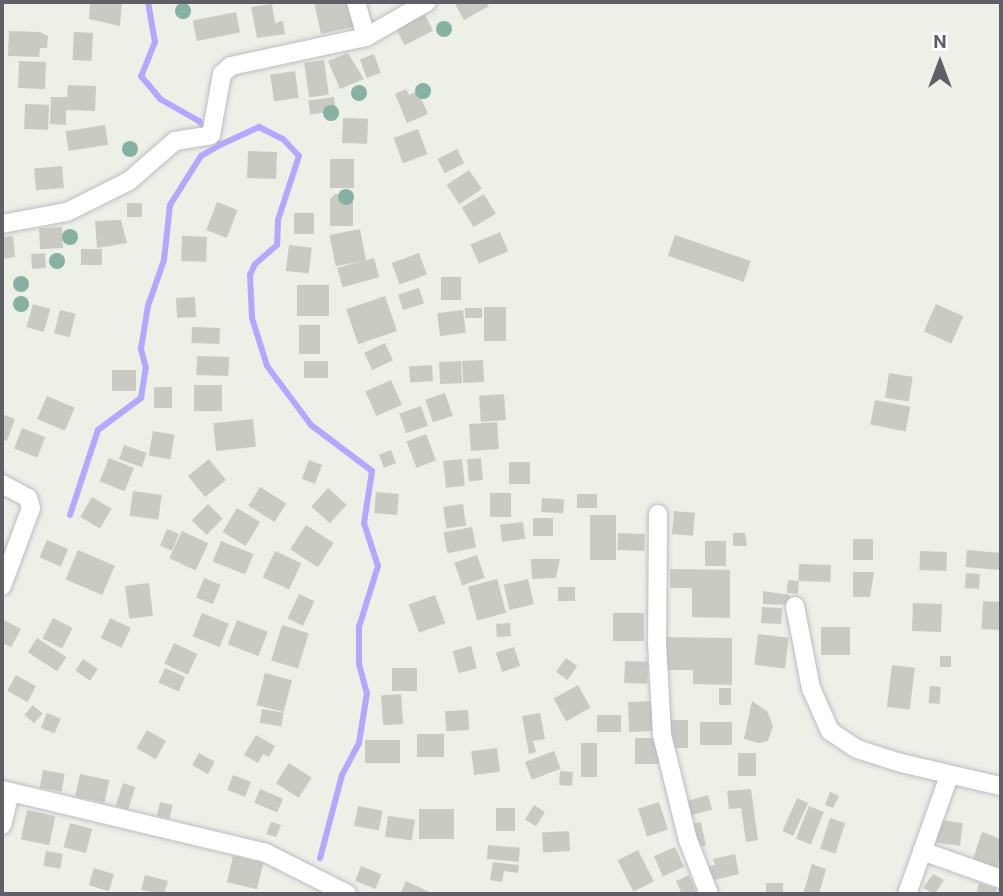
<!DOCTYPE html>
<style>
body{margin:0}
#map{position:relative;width:1003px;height:896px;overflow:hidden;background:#ecf0e7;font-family:Roboto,sans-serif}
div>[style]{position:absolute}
.stream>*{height:6px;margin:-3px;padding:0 3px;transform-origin:3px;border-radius:3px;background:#b2a8ff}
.building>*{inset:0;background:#c9cbc3;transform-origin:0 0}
.roads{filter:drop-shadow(0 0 2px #bdbbc2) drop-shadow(0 0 2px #bdbbc2)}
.minor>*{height:18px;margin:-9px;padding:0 9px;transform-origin:9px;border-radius:9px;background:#fff}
.trees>*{width:16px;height:16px;margin:-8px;border-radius:50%;background:#87b2a3}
span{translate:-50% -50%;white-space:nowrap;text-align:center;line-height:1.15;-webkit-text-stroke:6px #fff;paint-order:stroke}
.frame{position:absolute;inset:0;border:4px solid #605e67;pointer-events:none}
.north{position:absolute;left:905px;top:28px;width:70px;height:70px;-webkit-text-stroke:5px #fff;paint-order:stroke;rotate:0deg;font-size:19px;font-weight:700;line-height:28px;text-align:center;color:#605e67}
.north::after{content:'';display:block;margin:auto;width:24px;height:32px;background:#605e67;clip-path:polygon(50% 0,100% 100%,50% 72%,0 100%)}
</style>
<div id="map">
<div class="stream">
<i style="left:148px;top:2px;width:41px;rotate:80.1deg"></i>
<i style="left:155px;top:42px;width:37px;rotate:112deg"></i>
<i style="left:141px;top:76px;width:30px;rotate:50deg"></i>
<i style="left:160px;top:99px;width:45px;rotate:29.4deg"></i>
<i style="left:199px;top:121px;width:13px;rotate:48deg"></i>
<i style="left:220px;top:145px;width:43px;rotate:-24.8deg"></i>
<i style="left:259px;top:127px;width:27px;rotate:27deg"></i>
<i style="left:283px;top:139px;width:23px;rotate:47deg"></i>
<i style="left:299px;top:156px;width:67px;rotate:108.2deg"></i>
<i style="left:278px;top:220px;width:25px;rotate:92deg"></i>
<i style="left:277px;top:245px;width:29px;rotate:139deg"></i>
<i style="left:255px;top:264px;width:12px;rotate:114deg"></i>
<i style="left:250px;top:275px;width:43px;rotate:87.3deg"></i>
<i style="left:252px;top:318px;width:50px;rotate:72.6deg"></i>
<i style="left:267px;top:366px;width:74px;rotate:53.3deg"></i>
<i style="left:311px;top:425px;width:76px;rotate:37deg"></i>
<i style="left:372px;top:471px;width:53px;rotate:98.7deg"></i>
<i style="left:364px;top:523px;width:45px;rotate:72deg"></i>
<i style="left:378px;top:566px;width:64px;rotate:107.3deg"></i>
<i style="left:359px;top:627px;width:37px;rotate:90deg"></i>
<i style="left:359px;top:664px;width:30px;rotate:75deg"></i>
<i style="left:367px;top:693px;width:51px;rotate:99.1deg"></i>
<i style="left:359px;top:743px;width:36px;rotate:118deg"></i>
<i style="left:342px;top:775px;width:86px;rotate:104.8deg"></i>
<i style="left:70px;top:515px;width:89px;rotate:-71.8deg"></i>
<i style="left:98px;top:430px;width:54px;rotate:-36.7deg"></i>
<i style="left:141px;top:398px;width:30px;rotate:-81deg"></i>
<i style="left:146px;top:368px;width:20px;rotate:-105deg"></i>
<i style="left:141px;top:349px;width:44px;rotate:-80.8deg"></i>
<i style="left:148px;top:306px;width:49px;rotate:-70.8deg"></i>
<i style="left:164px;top:260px;width:55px;rotate:-83.8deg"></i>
<i style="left:170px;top:205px;width:58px;rotate:-57.7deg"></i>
<i style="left:201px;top:156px;width:22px;rotate:-30deg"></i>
<i style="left:220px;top:145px;width:4px;rotate:-135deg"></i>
</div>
<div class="building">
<i style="clip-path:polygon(90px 2px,122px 2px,120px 26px,89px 19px)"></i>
<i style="clip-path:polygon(314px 2px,349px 2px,354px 27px,321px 34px)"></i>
<i style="clip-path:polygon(454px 2px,486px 2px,489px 6px,464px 20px)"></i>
<i style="clip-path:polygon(272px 4px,275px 23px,283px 21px,285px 34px,257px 38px,251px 7px)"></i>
<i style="left:236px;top:12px;width:21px;height:44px;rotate:79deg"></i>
<i style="left:424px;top:13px;width:20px;height:32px;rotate:63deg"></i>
<i style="clip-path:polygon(9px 31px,40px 32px,48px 36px,47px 48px,40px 48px,39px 57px,8px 56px)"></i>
<i style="left:74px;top:32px;width:19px;height:28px;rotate:3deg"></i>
<i style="clip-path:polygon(348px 53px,364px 79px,340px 89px,328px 61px)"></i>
<i style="left:374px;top:54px;width:20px;height:15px;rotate:70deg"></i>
<i style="left:324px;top:60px;width:35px;height:20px;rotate:82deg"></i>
<i style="left:19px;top:61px;width:27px;height:27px;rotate:2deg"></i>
<i style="left:295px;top:71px;width:27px;height:25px;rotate:82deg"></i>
<i style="clip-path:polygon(68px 85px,96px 86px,95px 111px,66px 110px,66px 125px,50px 124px,51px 97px,67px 97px)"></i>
<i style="clip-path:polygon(406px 89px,409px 95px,418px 91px,428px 114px,407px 123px,395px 94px)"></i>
<i style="left:334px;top:97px;width:14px;height:26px;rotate:82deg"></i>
<i style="left:25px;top:104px;width:24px;height:25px;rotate:2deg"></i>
<i style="left:343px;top:118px;width:25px;height:25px;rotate:2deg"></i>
<i style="left:105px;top:125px;width:20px;height:40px;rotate:81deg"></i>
<i style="left:418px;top:129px;width:27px;height:26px;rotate:70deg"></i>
<i style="left:457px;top:149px;width:16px;height:22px;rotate:63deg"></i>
<i style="left:248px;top:151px;width:29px;height:27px;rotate:2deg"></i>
<i style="left:330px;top:159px;width:24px;height:29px"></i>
<i style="left:62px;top:166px;width:22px;height:28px;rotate:85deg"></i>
<i style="left:469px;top:170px;width:23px;height:27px;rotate:56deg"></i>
<i style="clip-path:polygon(335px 194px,353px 194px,353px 226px,330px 226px,330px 199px)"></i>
<i style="left:484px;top:194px;width:23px;height:26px;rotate:59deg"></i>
<i style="left:217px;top:202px;width:22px;height:30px;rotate:21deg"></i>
<i style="left:127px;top:203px;width:15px;height:14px"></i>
<i style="left:294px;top:213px;width:20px;height:21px"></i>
<i style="clip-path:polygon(121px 220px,127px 243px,97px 248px,95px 221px)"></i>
<i style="left:62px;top:227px;width:21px;height:23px;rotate:87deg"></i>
<i style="left:360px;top:229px;width:32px;height:31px;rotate:79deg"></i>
<i style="left:500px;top:232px;width:21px;height:32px;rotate:67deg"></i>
<i style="left:675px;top:235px;width:80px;height:22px;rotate:19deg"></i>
<i style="clip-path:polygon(13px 236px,15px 257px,2px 259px,2px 237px)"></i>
<i style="left:182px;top:236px;width:25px;height:25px;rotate:2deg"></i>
<i style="left:289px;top:245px;width:23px;height:26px;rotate:7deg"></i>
<i style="left:81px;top:249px;width:21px;height:16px"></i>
<i style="left:45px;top:253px;width:15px;height:14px;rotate:86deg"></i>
<i style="left:419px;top:253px;width:23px;height:29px;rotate:70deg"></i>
<i style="left:374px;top:258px;width:20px;height:38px;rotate:75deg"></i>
<i style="left:461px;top:277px;width:23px;height:20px;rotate:90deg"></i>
<i style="left:297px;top:285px;width:32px;height:31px"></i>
<i style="left:419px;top:288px;width:16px;height:22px;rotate:72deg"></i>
<i style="left:385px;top:296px;width:37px;height:41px;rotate:71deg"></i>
<i style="left:195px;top:297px;width:20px;height:19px;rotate:87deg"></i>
<i style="left:33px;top:304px;width:18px;height:24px;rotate:16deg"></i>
<i style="left:936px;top:304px;width:30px;height:30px;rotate:24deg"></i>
<i style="left:484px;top:307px;width:22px;height:34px"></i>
<i style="left:465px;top:308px;width:17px;height:10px"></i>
<i style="left:60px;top:310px;width:16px;height:24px;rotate:14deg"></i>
<i style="left:463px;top:310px;width:23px;height:26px;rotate:83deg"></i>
<i style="left:299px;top:325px;width:21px;height:29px"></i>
<i style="left:192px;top:327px;width:28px;height:16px;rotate:2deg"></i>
<i style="left:385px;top:343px;width:19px;height:23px;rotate:65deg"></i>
<i style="left:197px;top:356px;width:32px;height:19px;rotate:2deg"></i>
<i style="left:483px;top:360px;width:22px;height:21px;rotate:87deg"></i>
<i style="left:304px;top:361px;width:24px;height:17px"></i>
<i style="left:461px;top:361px;width:22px;height:22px;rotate:87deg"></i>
<i style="left:432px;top:365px;width:16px;height:23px;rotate:86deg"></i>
<i style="left:112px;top:370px;width:24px;height:21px"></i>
<i style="left:889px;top:373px;width:24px;height:25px;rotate:9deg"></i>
<i style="left:391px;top:380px;width:27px;height:28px;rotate:66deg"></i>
<i style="left:222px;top:385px;width:26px;height:28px;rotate:90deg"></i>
<i style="left:154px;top:387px;width:18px;height:21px"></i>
<i style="left:445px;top:393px;width:24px;height:21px;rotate:71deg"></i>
<i style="left:504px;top:394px;width:26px;height:25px;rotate:86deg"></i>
<i style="left:47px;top:396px;width:30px;height:25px;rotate:23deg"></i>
<i style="left:875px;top:400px;width:36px;height:25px;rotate:11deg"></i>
<i style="left:421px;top:406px;width:21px;height:23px;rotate:71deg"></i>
<i style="clip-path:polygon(2px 414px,15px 419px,7px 441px,2px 439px)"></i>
<i style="left:253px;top:419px;width:28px;height:40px;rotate:84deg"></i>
<i style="left:497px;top:422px;width:27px;height:28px;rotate:86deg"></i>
<i style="left:22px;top:428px;width:25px;height:22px;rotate:21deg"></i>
<i style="left:153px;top:431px;width:22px;height:25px;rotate:10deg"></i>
<i style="left:426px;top:434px;width:28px;height:21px;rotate:69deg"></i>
<i style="left:124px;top:445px;width:24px;height:15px;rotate:19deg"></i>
<i style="left:391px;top:450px;width:14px;height:13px;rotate:69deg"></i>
<i style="left:109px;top:458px;width:27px;height:25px;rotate:22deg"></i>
<i style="left:481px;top:458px;width:22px;height:14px;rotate:85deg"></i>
<i style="left:209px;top:459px;width:27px;height:27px;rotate:51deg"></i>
<i style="left:462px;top:459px;width:27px;height:19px;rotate:84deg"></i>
<i style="left:309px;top:460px;width:14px;height:20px;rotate:21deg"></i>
<i style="left:509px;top:462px;width:21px;height:22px"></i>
<i style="left:260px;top:487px;width:31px;height:22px;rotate:32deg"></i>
<i style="left:328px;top:488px;width:25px;height:25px;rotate:42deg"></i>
<i style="left:133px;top:491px;width:29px;height:25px;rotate:8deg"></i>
<i style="left:376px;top:492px;width:23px;height:21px;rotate:5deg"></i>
<i style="left:490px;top:493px;width:21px;height:24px"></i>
<i style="left:577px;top:494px;width:20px;height:14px"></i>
<i style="left:92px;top:497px;width:23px;height:23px;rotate:31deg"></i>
<i style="left:542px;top:498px;width:22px;height:14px;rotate:3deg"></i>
<i style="left:208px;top:504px;width:21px;height:23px;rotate:45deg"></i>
<i style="left:463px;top:504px;width:22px;height:20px;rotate:82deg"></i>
<i style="left:237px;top:508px;width:27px;height:28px;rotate:31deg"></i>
<i style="left:674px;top:511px;width:21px;height:23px;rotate:5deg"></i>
<i style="left:590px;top:515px;width:26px;height:45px"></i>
<i style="left:533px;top:518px;width:20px;height:18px"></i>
<i style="left:523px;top:522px;width:17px;height:23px;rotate:83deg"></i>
<i style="left:306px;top:525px;width:33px;height:29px;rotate:33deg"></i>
<i style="left:472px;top:527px;width:21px;height:29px;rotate:79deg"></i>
<i style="left:167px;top:529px;width:13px;height:18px;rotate:23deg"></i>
<i style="left:182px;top:531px;width:29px;height:30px;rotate:25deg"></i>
<i style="left:618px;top:533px;width:27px;height:17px;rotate:2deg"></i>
<i style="clip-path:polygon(733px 533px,745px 533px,747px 546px,733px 546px)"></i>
<i style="left:853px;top:539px;width:20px;height:21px"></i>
<i style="left:47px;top:540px;width:23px;height:19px;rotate:23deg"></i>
<i style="left:221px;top:541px;width:35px;height:22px;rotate:22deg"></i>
<i style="left:705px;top:541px;width:21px;height:25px"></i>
<i style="left:78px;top:550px;width:40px;height:32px;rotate:23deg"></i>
<i style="left:967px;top:550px;width:34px;height:17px;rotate:5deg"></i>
<i style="left:275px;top:551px;width:29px;height:29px;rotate:25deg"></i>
<i style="left:920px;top:551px;width:27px;height:19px;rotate:2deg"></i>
<i style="left:477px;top:555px;width:24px;height:24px;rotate:71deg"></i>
<i style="clip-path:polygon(531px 559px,560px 559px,556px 578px,532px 579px)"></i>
<i style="left:799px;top:564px;width:32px;height:17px;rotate:2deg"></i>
<i style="clip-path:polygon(670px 569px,730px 570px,730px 618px,692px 617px,692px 588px,670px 588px)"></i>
<i style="clip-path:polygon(853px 572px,874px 572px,870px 597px,853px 597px)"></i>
<i style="left:966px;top:573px;width:14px;height:15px;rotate:4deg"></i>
<i style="left:204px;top:578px;width:18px;height:21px;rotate:22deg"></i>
<i style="left:497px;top:579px;width:35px;height:30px;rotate:75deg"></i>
<i style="left:528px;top:579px;width:26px;height:25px;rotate:77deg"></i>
<i style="left:788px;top:580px;width:11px;height:13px;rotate:5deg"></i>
<i style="left:149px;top:583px;width:33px;height:24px;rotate:83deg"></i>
<i style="left:558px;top:587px;width:17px;height:14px"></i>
<i style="clip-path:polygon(763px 591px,790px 595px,789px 605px,763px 604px)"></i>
<i style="left:299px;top:594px;width:17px;height:27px;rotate:25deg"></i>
<i style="left:435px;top:595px;width:30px;height:28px;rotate:70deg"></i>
<i style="left:983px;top:601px;width:18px;height:28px;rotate:3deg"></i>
<i style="left:913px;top:603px;width:29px;height:28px;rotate:2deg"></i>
<i style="left:762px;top:607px;width:20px;height:16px;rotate:3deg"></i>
<i style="left:202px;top:613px;width:29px;height:25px;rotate:22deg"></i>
<i style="left:644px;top:613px;width:28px;height:31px;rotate:90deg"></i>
<i style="left:53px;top:618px;width:22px;height:23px;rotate:27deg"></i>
<i style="left:110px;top:618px;width:23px;height:22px;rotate:25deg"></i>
<i style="clip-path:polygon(2px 619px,21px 629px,11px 647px,2px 643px)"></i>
<i style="left:237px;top:620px;width:33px;height:26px;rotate:21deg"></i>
<i style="left:510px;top:623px;width:13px;height:14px;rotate:86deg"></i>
<i style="left:282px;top:625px;width:28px;height:37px;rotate:17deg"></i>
<i style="left:850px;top:627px;width:28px;height:29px;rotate:90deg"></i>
<i style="left:758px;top:634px;width:31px;height:31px;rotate:7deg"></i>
<i style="clip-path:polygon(661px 637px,732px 638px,732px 685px,693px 684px,693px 670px,661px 670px)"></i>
<i style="left:37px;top:638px;width:35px;height:17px;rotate:33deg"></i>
<i style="left:174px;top:643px;width:26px;height:23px;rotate:25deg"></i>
<i style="left:471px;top:646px;width:23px;height:19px;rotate:75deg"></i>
<i style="left:514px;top:647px;width:20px;height:19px;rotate:72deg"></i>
<i style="left:940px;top:656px;width:11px;height:11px"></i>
<i style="left:566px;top:658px;width:14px;height:17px;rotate:36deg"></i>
<i style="left:83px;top:659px;width:18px;height:14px;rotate:34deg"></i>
<i style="left:625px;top:661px;width:23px;height:22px;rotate:2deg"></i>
<i style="left:892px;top:665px;width:23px;height:42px;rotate:7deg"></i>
<i style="left:165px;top:668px;width:22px;height:16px;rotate:24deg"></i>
<i style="left:392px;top:668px;width:25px;height:23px"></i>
<i style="left:265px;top:673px;width:28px;height:33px;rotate:15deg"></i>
<i style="left:16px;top:675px;width:23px;height:18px;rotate:29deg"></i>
<i style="left:578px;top:685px;width:26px;height:28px;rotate:61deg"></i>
<i style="left:930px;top:686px;width:11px;height:17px;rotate:5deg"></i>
<i style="left:719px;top:688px;width:12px;height:17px"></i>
<i style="left:401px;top:694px;width:30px;height:20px;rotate:86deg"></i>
<i style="left:654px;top:701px;width:30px;height:26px;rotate:88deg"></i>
<i style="clip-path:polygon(752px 701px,767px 711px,773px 726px,768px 741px,759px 743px,744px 739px)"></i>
<i style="left:33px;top:705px;width:13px;height:13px;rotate:42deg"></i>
<i style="left:262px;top:709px;width:22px;height:14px;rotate:10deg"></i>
<i style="left:468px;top:710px;width:20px;height:23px;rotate:87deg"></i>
<i style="left:47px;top:713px;width:15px;height:16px;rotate:23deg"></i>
<i style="clip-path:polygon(540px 713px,545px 739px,533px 741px,536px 752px,529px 754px,522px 716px)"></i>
<i style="left:597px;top:715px;width:24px;height:17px"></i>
<i style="left:671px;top:720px;width:17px;height:28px"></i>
<i style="left:732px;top:722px;width:23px;height:32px;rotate:90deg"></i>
<i style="left:147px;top:730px;width:22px;height:21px;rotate:30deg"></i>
<i style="left:444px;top:734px;width:23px;height:27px;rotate:90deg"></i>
<i style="clip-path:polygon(256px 735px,275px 746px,269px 757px,263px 754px,258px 763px,244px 755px)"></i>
<i style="left:635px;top:738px;width:24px;height:26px"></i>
<i style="left:365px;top:740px;width:35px;height:23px"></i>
<i style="left:581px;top:743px;width:16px;height:34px"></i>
<i style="left:497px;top:748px;width:24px;height:26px;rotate:83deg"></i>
<i style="left:554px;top:751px;width:19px;height:31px;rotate:69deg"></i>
<i style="left:199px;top:753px;width:18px;height:14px;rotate:29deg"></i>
<i style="left:738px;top:753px;width:18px;height:23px"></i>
<i style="left:289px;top:763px;width:27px;height:24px;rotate:33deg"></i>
<i style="left:43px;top:770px;width:22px;height:18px;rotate:10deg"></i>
<i style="left:560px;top:771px;width:13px;height:14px;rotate:4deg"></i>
<i style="left:80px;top:774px;width:30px;height:23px;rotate:12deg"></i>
<i style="left:233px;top:775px;width:19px;height:16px;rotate:21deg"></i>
<i style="left:123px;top:783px;width:13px;height:24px;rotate:18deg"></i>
<i style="left:260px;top:789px;width:25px;height:15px;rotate:23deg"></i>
<i style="clip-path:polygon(751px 789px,758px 840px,746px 842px,741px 808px,729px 809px,727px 791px)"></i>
<i style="clip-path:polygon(830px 792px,839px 796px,833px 808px,825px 805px)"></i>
<i style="left:708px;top:795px;width:15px;height:26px;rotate:74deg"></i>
<i style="left:797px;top:798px;width:12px;height:36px;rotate:24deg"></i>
<i style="left:160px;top:802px;width:13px;height:14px;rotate:13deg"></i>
<i style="left:659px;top:802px;width:29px;height:22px;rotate:72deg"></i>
<i style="left:534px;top:805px;width:13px;height:17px;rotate:32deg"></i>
<i style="left:358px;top:806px;width:25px;height:20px;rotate:11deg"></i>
<i style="left:809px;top:806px;width:16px;height:35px;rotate:22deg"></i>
<i style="left:515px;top:808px;width:23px;height:19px;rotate:90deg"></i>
<i style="left:419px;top:809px;width:35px;height:30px"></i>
<i style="left:27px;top:810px;width:29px;height:30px;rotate:12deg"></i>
<i style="left:388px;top:816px;width:27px;height:21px;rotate:8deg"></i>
<i style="left:830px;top:818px;width:16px;height:32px;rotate:18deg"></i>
<i style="left:939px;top:820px;width:24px;height:23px;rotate:7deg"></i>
<i style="clip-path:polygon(271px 822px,281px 825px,276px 837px,266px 834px)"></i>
<i style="left:701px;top:822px;width:24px;height:11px;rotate:78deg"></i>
<i style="left:70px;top:823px;width:23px;height:25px;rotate:15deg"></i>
<i style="left:569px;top:831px;width:20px;height:27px;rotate:87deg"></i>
<i style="clip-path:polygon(982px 832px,1001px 839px,998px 868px,973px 859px)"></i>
<i style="left:488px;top:845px;width:32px;height:14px;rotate:5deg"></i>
<i style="left:675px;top:847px;width:22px;height:23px;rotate:66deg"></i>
<i style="left:638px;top:850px;width:35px;height:23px;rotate:63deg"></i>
<i style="left:46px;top:851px;width:17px;height:15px;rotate:10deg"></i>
<i style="clip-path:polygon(735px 854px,739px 874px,710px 881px,706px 867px,715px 865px,713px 859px)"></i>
<i style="left:233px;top:856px;width:31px;height:27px;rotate:13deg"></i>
<i style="clip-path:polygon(493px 862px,519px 865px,518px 873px,504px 871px,502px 882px,490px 880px)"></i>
<i style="clip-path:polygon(812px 864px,826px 869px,819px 894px,803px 894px)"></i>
<i style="left:361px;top:866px;width:22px;height:16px;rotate:22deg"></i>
<i style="left:94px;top:868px;width:21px;height:18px;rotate:17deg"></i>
<i style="clip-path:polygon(933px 874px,944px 880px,935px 894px,923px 888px)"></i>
<i style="clip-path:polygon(145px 875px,168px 881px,164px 894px,141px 890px)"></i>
<i style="clip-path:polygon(689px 875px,697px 894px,682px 894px,676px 881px)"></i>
<i style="clip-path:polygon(406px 881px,434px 894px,400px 894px)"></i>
<i style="left:766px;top:883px;width:17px;height:11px"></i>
<i style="clip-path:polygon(979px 883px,997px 889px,995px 894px,976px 894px)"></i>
</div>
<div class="roads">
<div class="minor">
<i style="left:356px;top:2px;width:36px;rotate:74deg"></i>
<i style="left:2px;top:224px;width:66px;rotate:-10.5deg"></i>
<i style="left:67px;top:212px;width:69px;rotate:-26.6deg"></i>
<i style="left:129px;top:181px;width:61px;rotate:-41deg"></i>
<i style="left:175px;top:141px;width:36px;rotate:-9deg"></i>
<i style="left:211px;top:135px;width:62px;rotate:-79.8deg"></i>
<i style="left:222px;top:74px;width:12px;rotate:-42deg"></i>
<i style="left:231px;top:66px;width:138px;rotate:-12.1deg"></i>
<i style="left:366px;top:37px;width:70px;rotate:-29.8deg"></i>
<i style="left:2px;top:484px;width:30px;rotate:28deg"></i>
<i style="left:28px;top:498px;width:10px;rotate:73deg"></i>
<i style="left:31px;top:508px;width:83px;rotate:110.4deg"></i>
<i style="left:658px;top:514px;width:128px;rotate:90.4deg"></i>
<i style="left:657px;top:642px;width:93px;rotate:86.9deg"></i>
<i style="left:662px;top:735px;width:108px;rotate:76.1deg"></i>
<i style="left:688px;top:840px;width:58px;rotate:68.7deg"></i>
<i style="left:795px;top:606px;width:84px;rotate:79deg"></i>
<i style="left:811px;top:688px;width:47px;rotate:66.2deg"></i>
<i style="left:830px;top:731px;width:32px;rotate:34deg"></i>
<i style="left:857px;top:749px;width:46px;rotate:17.7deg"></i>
<i style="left:901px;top:763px;width:103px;rotate:13deg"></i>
<i style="left:2px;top:790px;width:271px;rotate:13.4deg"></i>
<i style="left:266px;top:853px;width:91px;rotate:26.8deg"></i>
<i style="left:2px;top:825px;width:34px;rotate:-76deg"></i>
<i style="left:922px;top:851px;width:84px;rotate:19.5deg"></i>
<i style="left:907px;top:894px;width:125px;rotate:-70.4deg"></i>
</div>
</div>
<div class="trees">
<i style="left:183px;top:11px"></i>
<i style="left:444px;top:29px"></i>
<i style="left:423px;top:91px"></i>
<i style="left:359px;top:93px"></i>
<i style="left:331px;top:113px"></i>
<i style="left:130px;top:149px"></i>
<i style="left:346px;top:197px"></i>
<i style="left:70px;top:237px"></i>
<i style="left:57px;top:261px"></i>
<i style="left:21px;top:284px"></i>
<i style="left:21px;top:304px"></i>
</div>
<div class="frame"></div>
<div class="north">N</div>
</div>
